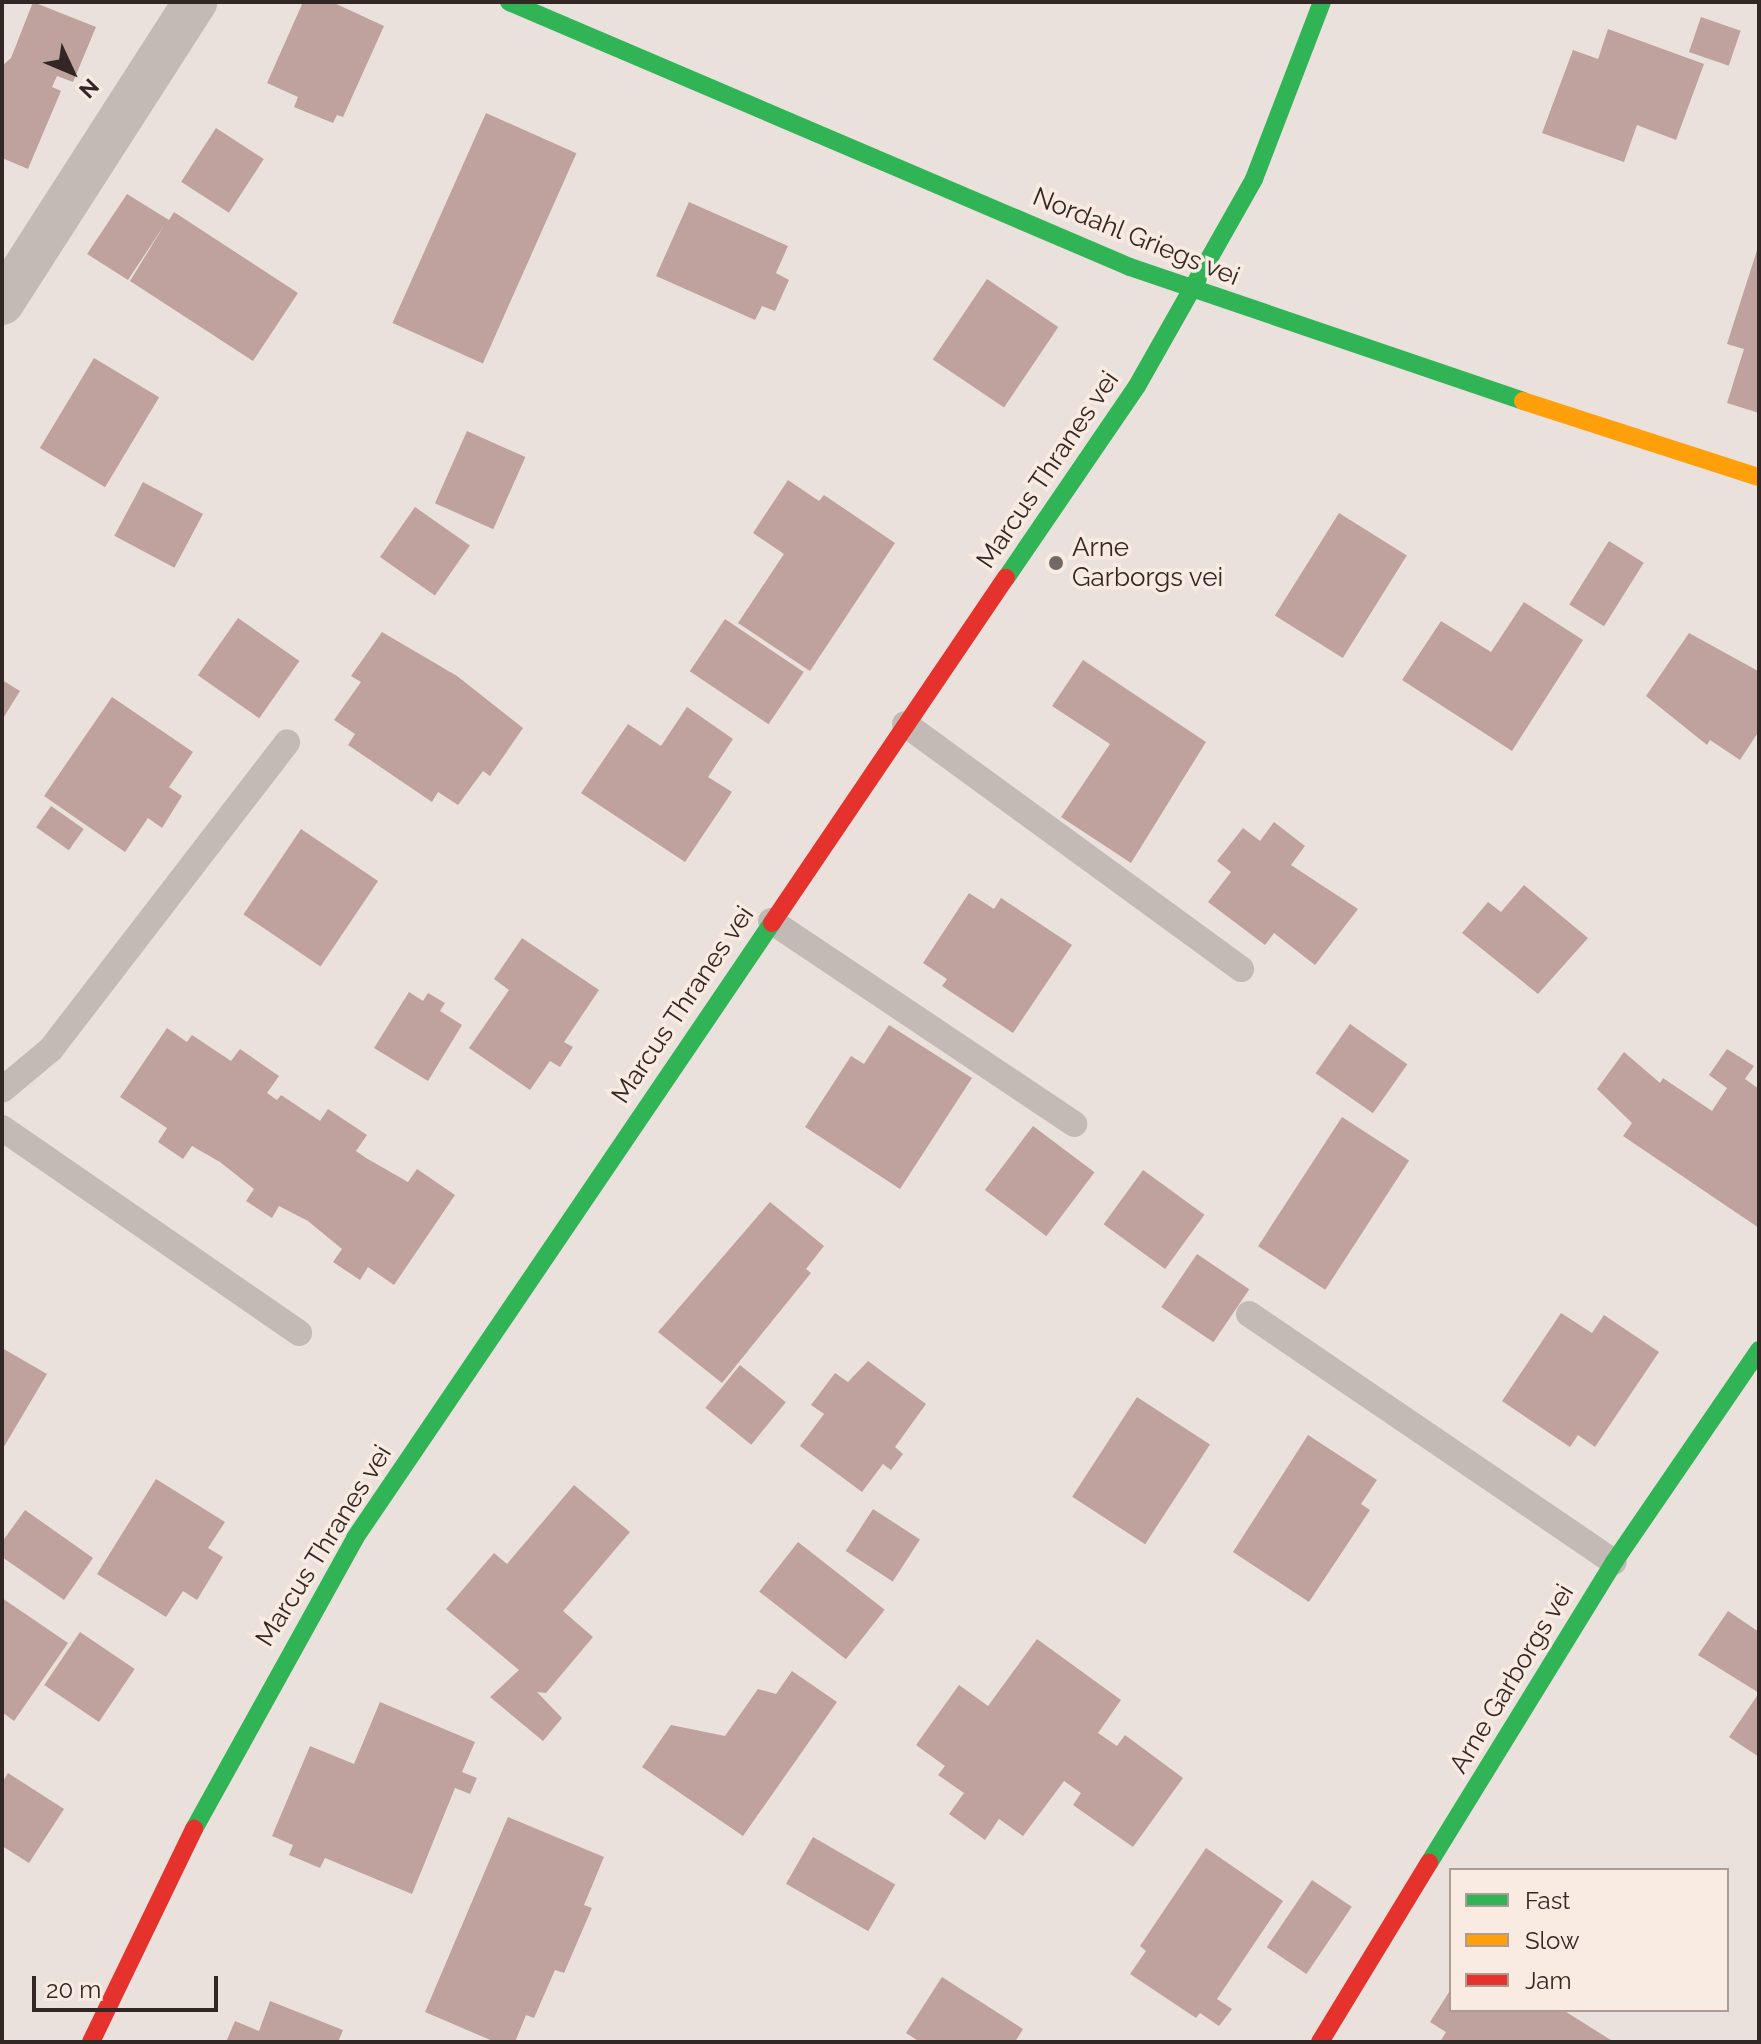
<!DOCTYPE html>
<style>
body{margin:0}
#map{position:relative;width:1761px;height:2044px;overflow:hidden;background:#ebe1dc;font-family:Raleway,sans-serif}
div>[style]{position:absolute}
.building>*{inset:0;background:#bfa29d;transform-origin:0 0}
.lane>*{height:26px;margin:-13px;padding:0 13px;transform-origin:13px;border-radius:13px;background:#c3bab6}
.street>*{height:44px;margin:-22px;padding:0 22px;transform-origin:22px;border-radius:22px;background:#c3bab6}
.fast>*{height:18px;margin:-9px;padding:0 9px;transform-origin:9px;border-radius:9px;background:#30b455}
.slow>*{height:18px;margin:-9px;padding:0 9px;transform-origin:9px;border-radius:9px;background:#ff9f0a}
.jam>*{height:18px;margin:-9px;padding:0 9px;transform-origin:9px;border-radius:9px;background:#e5322d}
.dots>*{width:22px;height:22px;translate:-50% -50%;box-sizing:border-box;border:4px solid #f9ebe2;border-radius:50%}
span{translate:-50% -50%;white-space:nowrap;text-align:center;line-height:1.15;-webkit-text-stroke:7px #f9ebe2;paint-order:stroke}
.street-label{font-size:26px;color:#332725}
.poi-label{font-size:26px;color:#332725}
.left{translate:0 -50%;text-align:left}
.frame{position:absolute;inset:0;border:4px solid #332725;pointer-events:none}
.legend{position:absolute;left:1449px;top:1868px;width:280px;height:144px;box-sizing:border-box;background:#f9ebe2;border:2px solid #aa9d96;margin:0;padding:10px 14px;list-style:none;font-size:24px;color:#332725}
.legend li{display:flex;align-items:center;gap:16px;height:40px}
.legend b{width:40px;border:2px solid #aa9d96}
.north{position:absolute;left:32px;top:32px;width:80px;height:80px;-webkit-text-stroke:6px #f9ebe2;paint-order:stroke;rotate:134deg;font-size:22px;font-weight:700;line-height:32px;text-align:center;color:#332725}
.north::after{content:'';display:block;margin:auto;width:28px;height:36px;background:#332725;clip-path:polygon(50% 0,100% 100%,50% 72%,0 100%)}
.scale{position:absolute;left:32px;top:1976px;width:186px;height:36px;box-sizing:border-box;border:4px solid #332725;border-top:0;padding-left:10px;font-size:24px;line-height:28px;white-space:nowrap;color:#332725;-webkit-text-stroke:6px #f9ebe2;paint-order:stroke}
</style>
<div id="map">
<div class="building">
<i style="clip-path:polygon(33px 2px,96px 27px,73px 82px,57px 76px,52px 87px,61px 91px,28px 169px,2px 158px,2px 66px,11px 58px)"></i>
<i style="clip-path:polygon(303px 2px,332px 2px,384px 26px,343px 117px,337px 115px,333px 123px,294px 107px,298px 97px,267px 83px)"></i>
<i style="left:1701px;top:17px;width:42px;height:37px;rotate:19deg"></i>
<i style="clip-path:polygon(1608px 29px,1704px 64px,1676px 140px,1637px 125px,1624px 162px,1542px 133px,1573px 50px,1598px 59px)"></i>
<i style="left:486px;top:113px;width:99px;height:230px;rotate:24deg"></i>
<i style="left:216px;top:128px;width:57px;height:64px;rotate:33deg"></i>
<i style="clip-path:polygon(127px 194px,169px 220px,174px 212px,298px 293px,253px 361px,130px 281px,165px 224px,128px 280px,87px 254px)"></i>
<i style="clip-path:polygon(689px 202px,788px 246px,776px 273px,789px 280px,775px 311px,762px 306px,755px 320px,656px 276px)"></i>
<i style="clip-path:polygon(1759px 244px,1759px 413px,1727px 403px,1744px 349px,1727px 344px)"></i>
<i style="left:987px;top:279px;width:86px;height:97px;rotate:34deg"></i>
<i style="left:94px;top:358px;width:76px;height:105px;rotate:31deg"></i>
<i style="left:467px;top:431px;width:64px;height:79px;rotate:24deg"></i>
<i style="clip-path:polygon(788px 480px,819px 501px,824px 495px,895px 543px,810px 671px,738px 623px,784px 554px,753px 533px)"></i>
<i style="left:143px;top:482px;width:68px;height:61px;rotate:28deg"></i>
<i style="left:415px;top:507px;width:67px;height:61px;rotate:35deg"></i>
<i style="left:1339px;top:513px;width:80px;height:121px;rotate:32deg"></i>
<i style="left:1609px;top:541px;width:41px;height:75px;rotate:32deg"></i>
<i style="clip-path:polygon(1524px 602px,1583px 640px,1512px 751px,1402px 680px,1441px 621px,1491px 652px)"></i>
<i style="left:238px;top:618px;width:75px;height:70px;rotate:35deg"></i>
<i style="left:725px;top:619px;width:95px;height:63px;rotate:34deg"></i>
<i style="clip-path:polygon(382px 632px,457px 676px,523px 728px,490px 776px,483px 771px,458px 805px,438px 792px,432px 802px,348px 745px,355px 734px,334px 720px,361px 682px,351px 676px)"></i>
<i style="clip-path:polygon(1689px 633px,1758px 671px,1759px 731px,1740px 760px,1710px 740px,1707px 745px,1646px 696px)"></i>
<i style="clip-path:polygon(1083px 660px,1206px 742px,1131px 863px,1061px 817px,1110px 744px,1052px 706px)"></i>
<i style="clip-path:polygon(2px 680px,20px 691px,2px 720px)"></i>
<i style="clip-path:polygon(112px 697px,193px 752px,169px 787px,182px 796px,162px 828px,148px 818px,125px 852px,44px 796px)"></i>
<i style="clip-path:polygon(687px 707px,733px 739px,708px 777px,732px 792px,685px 862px,581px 793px,628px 724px,661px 746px)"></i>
<i style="left:51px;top:806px;width:40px;height:26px;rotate:35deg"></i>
<i style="clip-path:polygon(1274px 822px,1305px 846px,1291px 865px,1358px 909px,1315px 965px,1274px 933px,1265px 945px,1208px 902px,1231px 872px,1217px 861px,1243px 828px,1260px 841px)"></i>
<i style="left:301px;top:829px;width:93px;height:103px;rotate:34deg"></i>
<i style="clip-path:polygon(1524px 885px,1588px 938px,1538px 994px,1462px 933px,1488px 902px,1501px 912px)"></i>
<i style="clip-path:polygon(969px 893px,994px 909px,1001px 898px,1072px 945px,1013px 1033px,942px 986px,947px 979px,923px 963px)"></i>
<i style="clip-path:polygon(522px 938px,599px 990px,564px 1042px,573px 1047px,560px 1067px,550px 1061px,530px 1090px,469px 1048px,509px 990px,494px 979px)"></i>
<i style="clip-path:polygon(409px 992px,423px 1001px,428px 993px,445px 1003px,440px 1011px,462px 1025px,428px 1081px,374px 1048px)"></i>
<i style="left:1350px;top:1024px;width:70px;height:60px;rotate:35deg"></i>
<i style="clip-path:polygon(889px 1025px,972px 1078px,900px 1189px,805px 1127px,851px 1056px,864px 1064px)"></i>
<i style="clip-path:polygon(167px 1028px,187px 1042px,192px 1035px,231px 1061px,240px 1049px,279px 1076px,267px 1093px,277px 1100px,281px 1095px,320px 1121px,328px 1109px,367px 1135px,356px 1151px,366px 1158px,408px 1182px,417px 1169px,455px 1195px,394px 1285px,368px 1267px,360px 1280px,333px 1262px,342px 1249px,308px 1221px,279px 1206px,272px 1218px,246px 1201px,254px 1189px,220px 1162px,192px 1146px,183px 1159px,158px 1142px,167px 1128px,120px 1097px)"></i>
<i style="clip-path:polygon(1727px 1049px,1754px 1066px,1745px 1079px,1759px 1089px,1759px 1228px,1623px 1136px,1632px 1123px,1597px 1089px,1624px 1052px,1660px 1083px,1663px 1078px,1712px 1111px,1727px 1088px,1709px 1075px)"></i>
<i style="left:1342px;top:1117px;width:80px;height:154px;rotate:33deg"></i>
<i style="left:1033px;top:1126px;width:77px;height:80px;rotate:37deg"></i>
<i style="left:1143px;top:1170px;width:76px;height:67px;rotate:36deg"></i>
<i style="clip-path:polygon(770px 1202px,824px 1246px,806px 1269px,811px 1273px,722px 1383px,658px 1332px)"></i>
<i style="left:1197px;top:1254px;width:63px;height:64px;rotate:34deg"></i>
<i style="clip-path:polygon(1561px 1313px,1592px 1333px,1604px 1315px,1659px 1352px,1595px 1447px,1578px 1435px,1570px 1447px,1502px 1401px)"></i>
<i style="clip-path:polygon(2px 1348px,47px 1374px,2px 1450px)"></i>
<i style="clip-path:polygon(868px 1361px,926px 1404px,895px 1447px,903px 1454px,891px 1470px,883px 1464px,862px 1492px,800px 1446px,824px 1414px,811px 1405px,835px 1373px,848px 1382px)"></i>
<i style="left:740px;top:1365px;width:59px;height:55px;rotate:39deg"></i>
<i style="left:1137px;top:1397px;width:87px;height:119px;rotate:33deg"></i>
<i style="clip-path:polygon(1308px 1435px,1377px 1480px,1361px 1504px,1370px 1510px,1309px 1602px,1233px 1552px)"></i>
<i style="clip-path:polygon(156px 1479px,225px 1522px,208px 1548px,223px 1557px,197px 1600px,183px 1591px,166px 1617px,97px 1574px)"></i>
<i style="clip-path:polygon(574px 1485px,630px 1532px,563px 1611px,593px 1637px,546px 1693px,537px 1692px,562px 1718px,543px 1741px,490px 1697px,519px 1670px,446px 1609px,494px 1553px,507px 1564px)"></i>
<i style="left:873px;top:1509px;width:56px;height:50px;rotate:33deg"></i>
<i style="clip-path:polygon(25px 1510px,93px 1558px,64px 1600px,2px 1557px,2px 1542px)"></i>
<i style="left:798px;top:1542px;width:110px;height:63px;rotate:38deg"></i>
<i style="clip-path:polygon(2px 1598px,68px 1643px,14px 1721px,2px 1712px)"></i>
<i style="clip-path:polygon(1728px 1611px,1759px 1632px,1759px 1757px,1729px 1737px,1759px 1693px,1698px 1655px)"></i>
<i style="left:80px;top:1632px;width:66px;height:64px;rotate:34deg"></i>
<i style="clip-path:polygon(1037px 1639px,1121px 1700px,1098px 1733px,1117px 1746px,1125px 1735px,1183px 1778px,1133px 1847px,1073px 1805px,1081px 1793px,1064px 1781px,1023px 1836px,999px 1819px,985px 1840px,949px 1814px,964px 1793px,938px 1775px,945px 1766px,916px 1745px,959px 1685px,988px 1706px)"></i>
<i style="clip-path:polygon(792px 1671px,837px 1702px,743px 1836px,642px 1767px,671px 1725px,725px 1736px,758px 1689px,776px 1694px)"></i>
<i style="clip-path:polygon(380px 1702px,475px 1742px,462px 1772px,477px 1778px,470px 1794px,455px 1788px,412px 1894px,325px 1858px,320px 1868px,289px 1855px,293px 1845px,272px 1836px,310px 1746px,354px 1764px)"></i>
<i style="clip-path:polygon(8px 1773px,64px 1809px,29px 1863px,2px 1846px,2px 1783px)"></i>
<i style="clip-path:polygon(508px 1817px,604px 1857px,584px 1905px,592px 1908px,564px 1973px,555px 1970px,534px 2018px,526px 2015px,515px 2042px,495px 2042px,425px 2012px)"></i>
<i style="left:813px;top:1837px;width:95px;height:54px;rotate:30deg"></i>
<i style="clip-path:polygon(1206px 1848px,1283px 1901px,1217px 1999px,1232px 2009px,1219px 2026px,1200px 2013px,1196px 2018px,1130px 1974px,1146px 1951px,1140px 1946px)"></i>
<i style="left:1312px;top:1880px;width:48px;height:81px;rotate:34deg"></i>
<i style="clip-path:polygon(942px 1977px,1023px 2029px,1015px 2042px,920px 2042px,906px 2033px)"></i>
<i style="clip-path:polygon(1451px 1989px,1451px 2010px,1563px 2010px,1614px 2042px,1440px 2042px,1446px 2032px,1430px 2022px)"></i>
<i style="clip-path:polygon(270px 2001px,343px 2030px,338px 2042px,226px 2042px,235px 2021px,259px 2031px)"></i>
</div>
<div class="lane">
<i style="left:905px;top:724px;width:416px;rotate:36.1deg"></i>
<i style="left:771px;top:921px;width:365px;rotate:33.8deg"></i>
<i style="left:2px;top:1090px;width:64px;rotate:-39.9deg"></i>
<i style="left:51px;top:1049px;width:387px;rotate:-52.4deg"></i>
<i style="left:2px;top:1128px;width:361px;rotate:34.6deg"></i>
<i style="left:1249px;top:1314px;width:441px;rotate:34.2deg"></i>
</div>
<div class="street">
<i style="left:2px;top:303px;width:358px;rotate:-57.3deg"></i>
</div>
<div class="fast">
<i style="left:509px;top:2px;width:675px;rotate:23.11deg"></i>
<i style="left:1130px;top:267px;width:415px;rotate:18.8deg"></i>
<i style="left:1006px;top:578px;width:232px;rotate:-55.7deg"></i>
<i style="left:1137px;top:386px;width:238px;rotate:-60.5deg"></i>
<i style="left:1254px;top:179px;width:190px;rotate:-69deg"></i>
<i style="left:194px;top:1829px;width:333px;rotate:-61deg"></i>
<i style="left:355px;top:1538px;width:743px;rotate:-55.86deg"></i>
<i style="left:1429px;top:1863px;width:353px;rotate:-58.4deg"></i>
<i style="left:1614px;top:1562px;width:257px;rotate:-55.6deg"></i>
</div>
<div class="slow">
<i style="left:1523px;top:401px;width:248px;rotate:17.9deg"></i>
</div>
<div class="jam">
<i style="left:772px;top:923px;width:417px;rotate:-55.9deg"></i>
<i style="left:91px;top:2042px;width:237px;rotate:-64.2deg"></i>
<i style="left:1320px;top:2042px;width:210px;rotate:-58.7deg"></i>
</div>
<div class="dots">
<i style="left:1056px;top:563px;background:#736865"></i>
</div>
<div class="street-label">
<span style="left:1136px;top:237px;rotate:22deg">Nordahl Griegs vei</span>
<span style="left:1048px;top:470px;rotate:-56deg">Marcus Thranes vei</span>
<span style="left:683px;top:1005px;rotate:-56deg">Marcus Thranes vei</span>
<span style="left:324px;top:1546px;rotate:-58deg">Marcus Thranes vei</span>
<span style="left:1512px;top:1679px;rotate:-59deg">Arne Garborgs vei</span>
</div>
<div class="poi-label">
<span class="left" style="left:1072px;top:563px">Arne<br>Garborgs vei</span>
</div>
<div class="frame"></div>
<ul class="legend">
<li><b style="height:10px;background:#30b455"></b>Fast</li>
<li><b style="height:10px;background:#ff9f0a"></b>Slow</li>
<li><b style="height:10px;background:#e5322d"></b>Jam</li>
</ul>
<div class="north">N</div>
<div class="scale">20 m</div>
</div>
